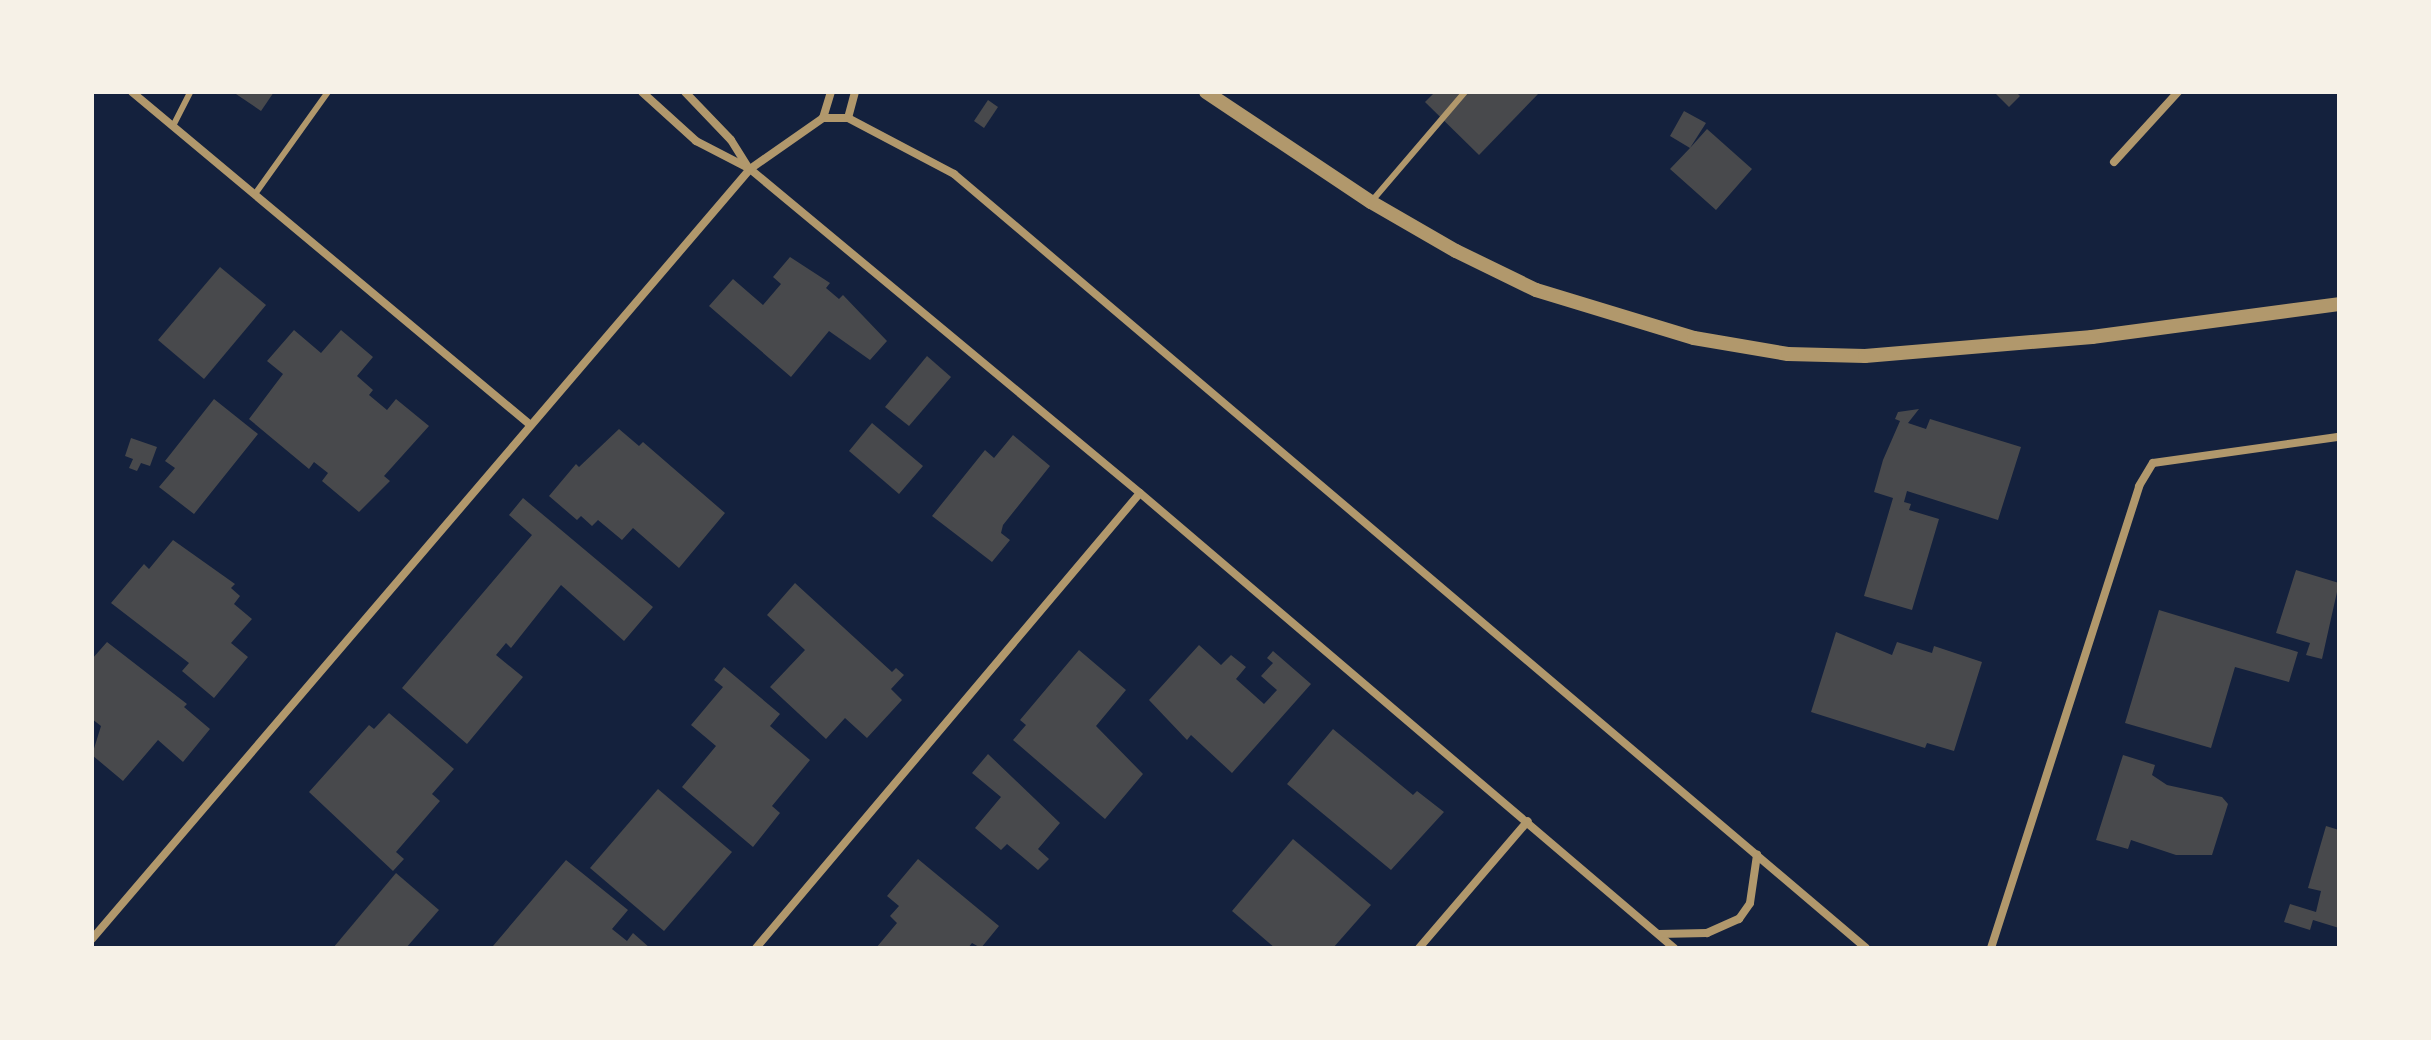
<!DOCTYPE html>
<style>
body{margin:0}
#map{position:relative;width:2431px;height:1040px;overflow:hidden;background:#14213d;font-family:"Space Grotesk",sans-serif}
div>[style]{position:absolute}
.building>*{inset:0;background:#48494c}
.service>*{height:6px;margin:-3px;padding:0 3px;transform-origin:3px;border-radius:3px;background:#b1986c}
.minor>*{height:8px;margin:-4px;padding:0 4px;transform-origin:4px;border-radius:4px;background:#b1986c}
.tertiary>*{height:14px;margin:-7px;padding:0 7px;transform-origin:7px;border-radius:7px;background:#b1986c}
span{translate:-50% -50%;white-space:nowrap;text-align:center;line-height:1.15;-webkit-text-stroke:7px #f6f1e7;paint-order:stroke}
.frame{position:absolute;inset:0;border:94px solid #f6f1e7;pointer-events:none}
</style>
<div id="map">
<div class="building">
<div style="clip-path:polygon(233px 92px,274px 92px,261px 111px)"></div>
<div style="clip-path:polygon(1435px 92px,1540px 92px,1479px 155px,1425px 102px)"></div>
<div style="clip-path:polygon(2016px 92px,2020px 96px,2009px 107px,1996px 94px)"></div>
<div style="clip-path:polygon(988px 100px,998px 107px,984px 128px,974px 121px)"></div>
<div style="clip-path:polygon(1684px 111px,1706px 123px,1690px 148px,1707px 129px,1752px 169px,1716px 210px,1670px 169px,1690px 148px,1670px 136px)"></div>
<div style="clip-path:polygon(790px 257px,830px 283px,826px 288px,839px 299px,843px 295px,887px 341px,870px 360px,829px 331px,791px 377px,709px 306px,733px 279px,763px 305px,781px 284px,773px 277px)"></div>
<div style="clip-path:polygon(220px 267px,266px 305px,204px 379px,158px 340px)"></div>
<div style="clip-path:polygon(294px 330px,321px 353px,341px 330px,373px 357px,357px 376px,373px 390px,369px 395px,387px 410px,396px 399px,429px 426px,384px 476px,390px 481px,359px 512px,322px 481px,328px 473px,314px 462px,309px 469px,249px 419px,283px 374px,267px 361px)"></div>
<div style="clip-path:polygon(927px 356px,951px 377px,909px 426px,885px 407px)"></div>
<div style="clip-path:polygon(214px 399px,258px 434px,194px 514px,159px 487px,175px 468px,165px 461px)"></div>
<div style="clip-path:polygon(1919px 409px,1908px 423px,1926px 429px,1930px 419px,2021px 447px,1998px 520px,1907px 491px,1904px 502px,1911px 504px,1909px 510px,1939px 519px,1912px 610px,1864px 596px,1893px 498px,1874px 492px,1883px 460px,1900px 421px,1895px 419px,1898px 412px)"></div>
<div style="clip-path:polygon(872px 423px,923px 466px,899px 494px,849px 451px)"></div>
<div style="clip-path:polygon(619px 429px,639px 446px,643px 442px,725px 513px,679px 568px,633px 528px,622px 540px,598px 520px,592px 526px,581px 516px,577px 520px,549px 496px,576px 464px,579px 467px)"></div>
<div style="clip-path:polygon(1013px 435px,1050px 466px,1003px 525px,1001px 533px,1010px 540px,992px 562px,932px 516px,985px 450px,994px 458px)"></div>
<div style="clip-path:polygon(131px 438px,157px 447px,150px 466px,141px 463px,137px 471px,129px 468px,133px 459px,125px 456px)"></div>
<div style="clip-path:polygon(523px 498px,653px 607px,624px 641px,561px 585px,511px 648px,506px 643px,496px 655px,523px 677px,467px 744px,402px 688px,532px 535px,509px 515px)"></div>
<div style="clip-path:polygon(173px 540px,235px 584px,231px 588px,240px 596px,234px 604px,252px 619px,231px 643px,248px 657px,214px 698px,182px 671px,189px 663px,111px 603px,144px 564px,149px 569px)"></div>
<div style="clip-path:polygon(2296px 570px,2339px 583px,2322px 659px,2306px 655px,2310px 643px,2276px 633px)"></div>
<div style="clip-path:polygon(795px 583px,892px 672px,896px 668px,904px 675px,891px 689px,902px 700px,867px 738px,845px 718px,826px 739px,770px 687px,805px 650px,767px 615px)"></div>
<div style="clip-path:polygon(2159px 610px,2298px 652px,2289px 682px,2235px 667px,2211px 748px,2125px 723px)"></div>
<div style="clip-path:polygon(1836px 632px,1892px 655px,1897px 642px,1932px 653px,1934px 646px,1982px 662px,1954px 751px,1927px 743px,1925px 748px,1811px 712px)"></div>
<div style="clip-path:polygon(107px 642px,187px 704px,184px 707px,210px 729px,183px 762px,158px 740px,123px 781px,92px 755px,101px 726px,92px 719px,92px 659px)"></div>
<div style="clip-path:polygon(1199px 645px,1221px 665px,1231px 655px,1246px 667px,1236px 679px,1264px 704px,1277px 690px,1261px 676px,1273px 663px,1267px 658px,1273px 651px,1311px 684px,1232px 773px,1191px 735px,1187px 740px,1149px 700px)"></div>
<div style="clip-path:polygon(1079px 650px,1126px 690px,1096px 726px,1143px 774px,1105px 819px,1013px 740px,1026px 725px,1020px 720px)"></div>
<div style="clip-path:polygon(724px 667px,780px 714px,770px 726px,810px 760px,772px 806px,780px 813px,753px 847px,682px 787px,716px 746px,691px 725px,723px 687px,714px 680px)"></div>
<div style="clip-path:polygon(389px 713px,454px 769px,432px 794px,440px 801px,396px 852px,404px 859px,393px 871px,309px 792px,369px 725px,374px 729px)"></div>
<div style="clip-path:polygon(1333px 729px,1413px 795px,1417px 791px,1444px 812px,1391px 870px,1287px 784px)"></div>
<div style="clip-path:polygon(988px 754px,1060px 823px,1038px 849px,1049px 859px,1038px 870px,1007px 844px,1001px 850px,975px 828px,1001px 797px,972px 773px)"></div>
<div style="clip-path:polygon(2123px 755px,2155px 765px,2152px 775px,2167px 785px,2222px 797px,2228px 804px,2212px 855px,2176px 855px,2131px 840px,2128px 849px,2096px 840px)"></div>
<div style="clip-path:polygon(658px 789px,732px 852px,664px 931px,590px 868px)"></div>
<div style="clip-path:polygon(2326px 826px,2339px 830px,2339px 928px,2313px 920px,2310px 930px,2284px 922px,2290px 904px,2316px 912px,2321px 891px,2308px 888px)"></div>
<div style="clip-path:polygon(1293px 839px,1371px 905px,1333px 948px,1275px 948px,1232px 911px)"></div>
<div style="clip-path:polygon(918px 859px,999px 926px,981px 948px,972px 943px,968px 948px,876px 948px,897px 923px,890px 916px,899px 906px,887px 896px)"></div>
<div style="clip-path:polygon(566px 860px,628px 910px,612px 929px,627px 941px,633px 933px,650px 948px,493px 946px)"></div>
<div style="clip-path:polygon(396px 873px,439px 910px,406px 948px,333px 948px)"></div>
</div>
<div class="service">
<div style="left:173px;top:126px;width:38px;rotate:-63deg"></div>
<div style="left:255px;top:194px;width:125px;rotate:-54.4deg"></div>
<div style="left:1371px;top:202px;width:145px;rotate:-49.5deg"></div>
</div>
<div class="minor">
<div style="left:132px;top:92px;width:516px;rotate:39.89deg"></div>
<div style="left:642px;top:92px;width:73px;rotate:42.2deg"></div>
<div style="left:696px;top:141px;width:61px;rotate:27.4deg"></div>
<div style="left:750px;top:169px;width:507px;rotate:39.72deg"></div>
<div style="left:1140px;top:493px;width:702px;rotate:40.43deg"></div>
<div style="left:685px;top:92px;width:66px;rotate:46.2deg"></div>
<div style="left:731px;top:140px;width:34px;rotate:58deg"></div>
<div style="left:823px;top:118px;width:27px;rotate:-73deg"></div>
<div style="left:848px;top:118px;width:27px;rotate:-75deg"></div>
<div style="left:2114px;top:162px;width:95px;rotate:-47.6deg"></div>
<div style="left:1659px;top:934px;width:48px;rotate:-1.2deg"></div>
<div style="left:1707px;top:933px;width:35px;rotate:-24deg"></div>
<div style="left:1739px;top:919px;width:19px;rotate:-55deg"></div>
<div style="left:1750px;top:903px;width:49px;rotate:-81.7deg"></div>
<div style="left:92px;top:939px;width:1013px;rotate:-49.48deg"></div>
<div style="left:750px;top:169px;width:89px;rotate:-34.9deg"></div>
<div style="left:823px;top:118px;width:25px"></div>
<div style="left:848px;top:118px;width:120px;rotate:27.8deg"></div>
<div style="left:954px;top:174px;width:1196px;rotate:40.32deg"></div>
<div style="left:756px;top:948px;width:595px;rotate:-49.84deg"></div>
<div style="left:1419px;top:948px;width:167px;rotate:-49.4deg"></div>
<div style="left:1991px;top:948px;width:485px;rotate:-72.2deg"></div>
<div style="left:2139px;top:486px;width:27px;rotate:-59deg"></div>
<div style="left:2153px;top:463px;width:188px;rotate:-8deg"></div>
</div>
<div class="tertiary">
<div style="left:1206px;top:92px;width:198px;rotate:33.7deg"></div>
<div style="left:1371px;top:202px;width:98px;rotate:30deg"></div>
<div style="left:1456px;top:251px;width:89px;rotate:26deg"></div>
<div style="left:1536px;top:290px;width:165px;rotate:16.9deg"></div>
<div style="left:1694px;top:338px;width:95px;rotate:9.7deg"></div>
<div style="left:1788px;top:354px;width:77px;rotate:1.5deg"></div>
<div style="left:1865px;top:356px;width:228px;rotate:-4.8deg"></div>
<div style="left:2092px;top:337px;width:249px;rotate:-7.6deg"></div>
</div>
<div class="frame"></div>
</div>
